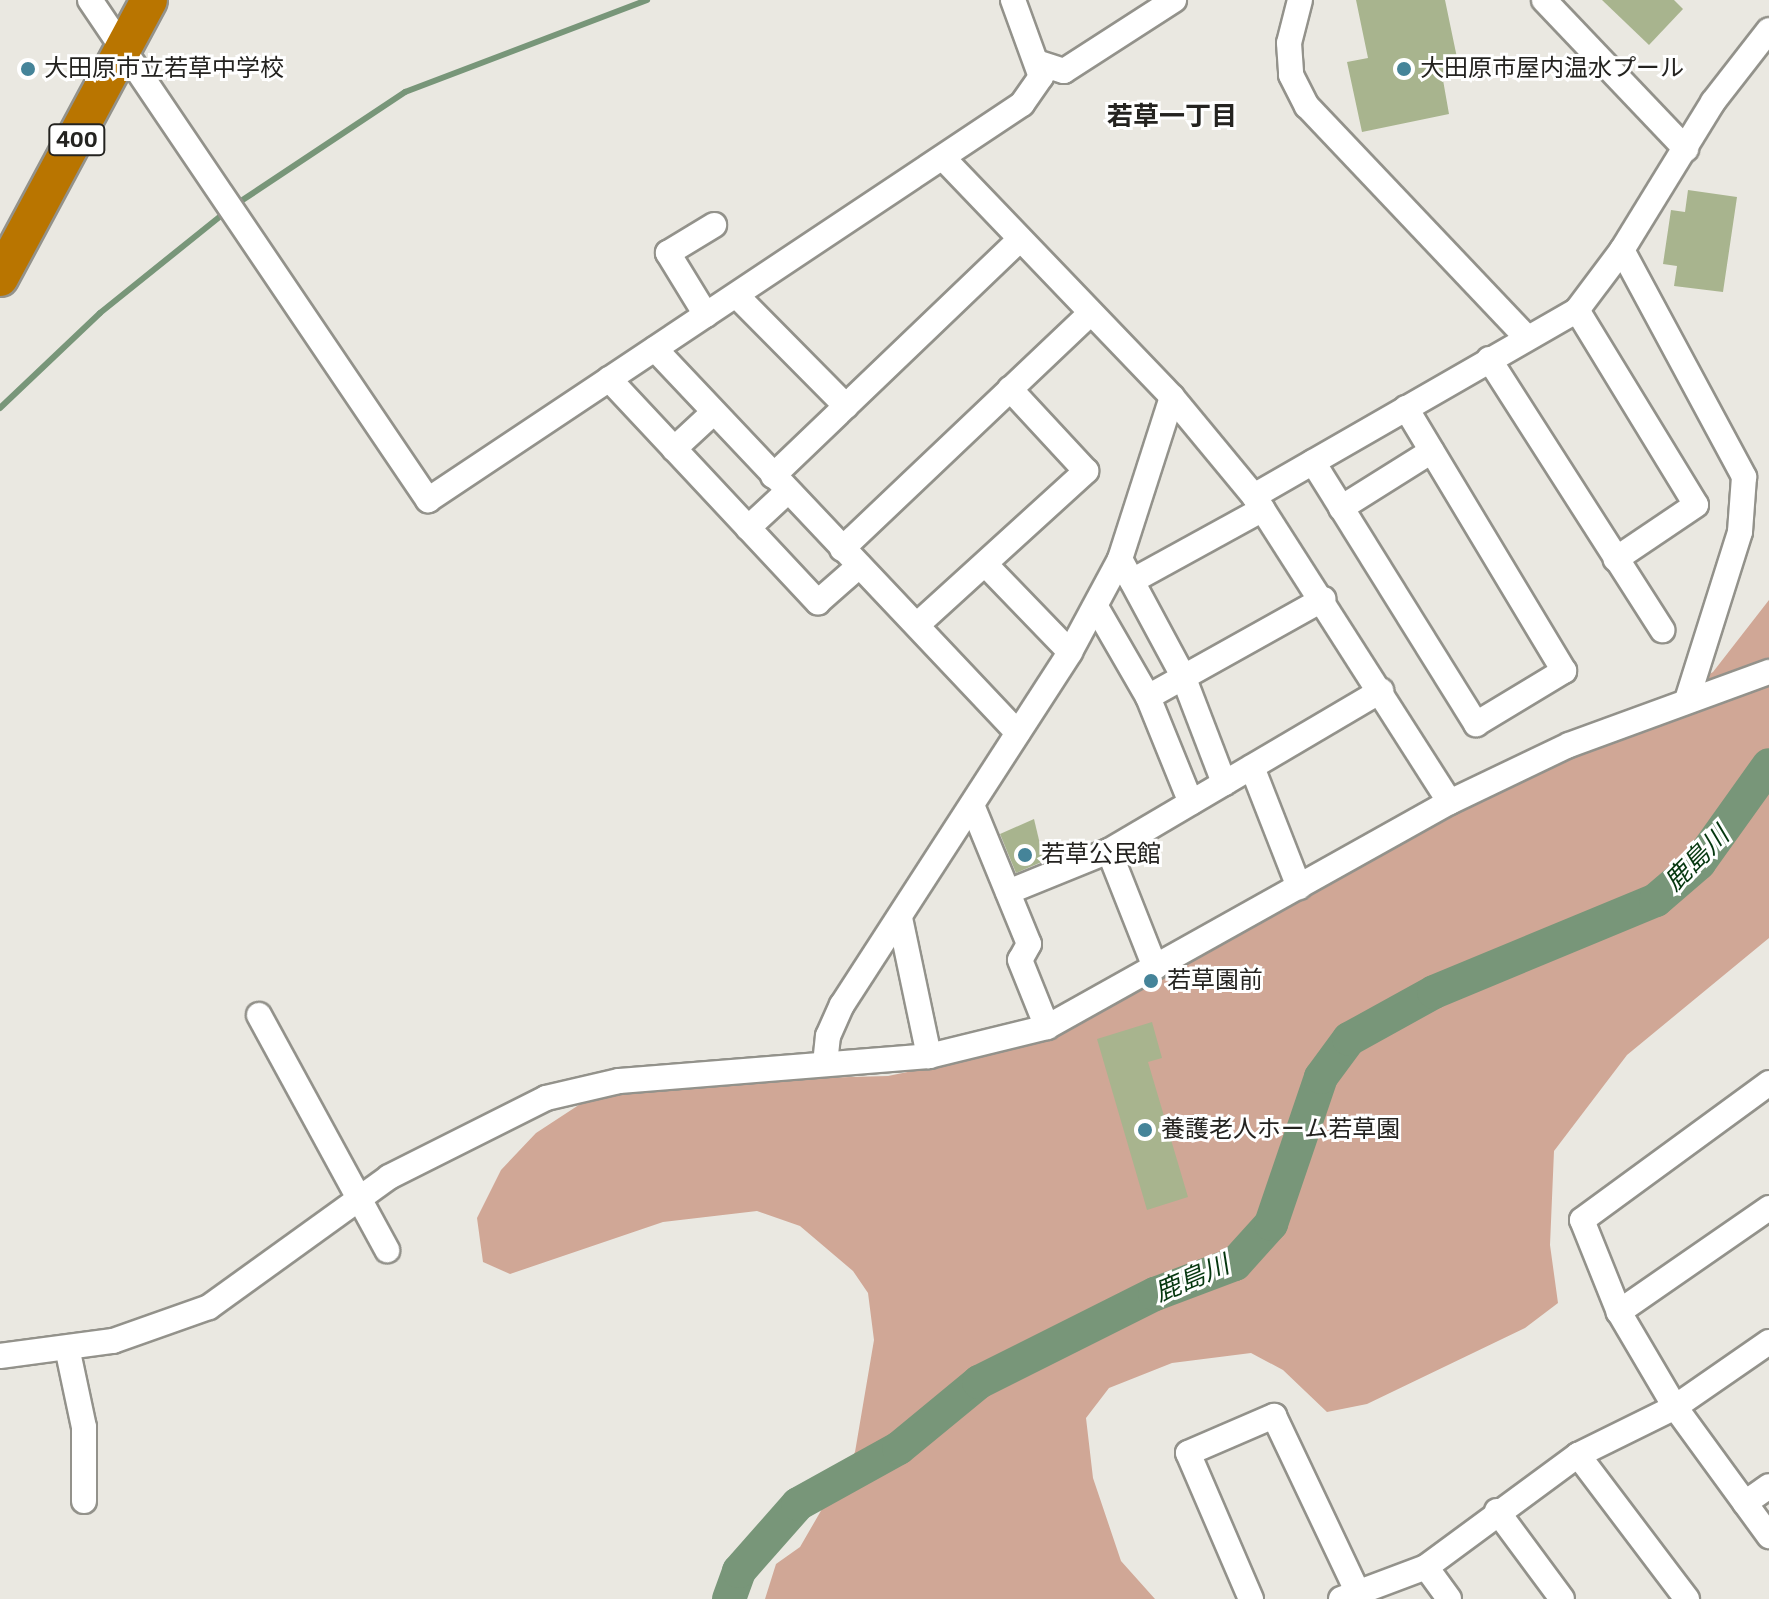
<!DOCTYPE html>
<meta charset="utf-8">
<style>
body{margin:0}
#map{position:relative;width:1769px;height:1599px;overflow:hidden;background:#eae8e1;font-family:Bitter,"Noto Sans JP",serif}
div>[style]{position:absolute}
.forest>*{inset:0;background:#d0a796}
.stream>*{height:6px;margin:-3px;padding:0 3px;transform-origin:3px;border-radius:3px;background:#789679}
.river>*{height:34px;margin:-17px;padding:0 17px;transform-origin:17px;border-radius:17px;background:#789679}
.building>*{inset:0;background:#a8b48e}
.roads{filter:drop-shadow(2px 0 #93928b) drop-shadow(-2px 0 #93928b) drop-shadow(0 2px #93928b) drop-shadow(0 -2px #93928b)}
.minor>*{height:24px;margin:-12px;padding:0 12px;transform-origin:12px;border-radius:12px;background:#fff}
.highway>*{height:36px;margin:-18px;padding:0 18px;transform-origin:18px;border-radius:18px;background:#b97500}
.dots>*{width:22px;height:22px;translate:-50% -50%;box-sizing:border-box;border:4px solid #fff;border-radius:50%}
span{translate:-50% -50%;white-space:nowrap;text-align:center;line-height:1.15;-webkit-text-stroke:6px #fff;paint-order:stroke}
.shield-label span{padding:2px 6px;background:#fff;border:2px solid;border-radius:6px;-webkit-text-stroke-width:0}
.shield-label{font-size:22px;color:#242320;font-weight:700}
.poi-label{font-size:24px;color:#242320}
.left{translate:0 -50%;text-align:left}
.neighbourhood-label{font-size:26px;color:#242320;font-weight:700}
.water-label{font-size:26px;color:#05370f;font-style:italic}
</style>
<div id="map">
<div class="forest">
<div style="clip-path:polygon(1769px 600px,1769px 938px,1627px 1055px,1554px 1151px,1550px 1245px,1558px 1303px,1525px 1328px,1367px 1404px,1327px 1412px,1283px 1370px,1251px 1353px,1172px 1363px,1109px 1388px,1086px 1418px,1093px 1478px,1121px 1561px,1155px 1599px,765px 1599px,776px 1564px,800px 1547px,855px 1452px,874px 1340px,868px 1293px,853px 1271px,800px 1226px,757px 1211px,663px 1222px,510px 1274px,483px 1262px,477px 1218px,501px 1170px,536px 1133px,591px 1097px,631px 1083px,888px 1076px,956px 1062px,1087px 1016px,1713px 672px)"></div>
</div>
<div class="stream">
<div style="left:241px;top:201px;width:197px;rotate:-33.6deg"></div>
<div style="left:405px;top:92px;width:259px;rotate:-20.8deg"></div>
<div style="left:0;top:408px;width:138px;rotate:-43.5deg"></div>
<div style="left:100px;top:313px;width:156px;rotate:-38.8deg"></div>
</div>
<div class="river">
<div style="left:729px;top:1599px;width:30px;rotate:-70deg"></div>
<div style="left:739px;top:1571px;width:89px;rotate:-48.6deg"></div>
<div style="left:798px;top:1504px;width:115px;rotate:-29deg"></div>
<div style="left:899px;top:1448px;width:104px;rotate:-39.5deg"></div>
<div style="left:979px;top:1382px;width:197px;rotate:-26.6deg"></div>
<div style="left:1155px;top:1294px;width:85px;rotate:-20.6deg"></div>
<div style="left:1235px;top:1264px;width:54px;rotate:-48deg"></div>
<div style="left:1271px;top:1224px;width:155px;rotate:-71.2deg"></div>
<div style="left:1321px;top:1077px;width:47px;rotate:-53.6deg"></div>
<div style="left:1349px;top:1039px;width:97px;rotate:-28.9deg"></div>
<div style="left:1434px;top:992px;width:240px;rotate:-22.5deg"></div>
<div style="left:1656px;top:900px;width:57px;rotate:-40.7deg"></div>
<div style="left:1699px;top:863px;width:120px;rotate:-54.5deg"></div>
</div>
<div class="building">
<div style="clip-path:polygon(1356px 0,1445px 0,1461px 77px,1443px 80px,1449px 114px,1362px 132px,1347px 62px,1368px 58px)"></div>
<div style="clip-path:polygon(1602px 0,1674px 0,1683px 9px,1649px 45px)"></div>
<div style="clip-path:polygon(1688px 190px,1737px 197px,1723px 292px,1674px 286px,1677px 266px,1663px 264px,1671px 210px,1685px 212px)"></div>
<div style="clip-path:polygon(1034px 819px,1044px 861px,1016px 873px,1000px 834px)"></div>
<div style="clip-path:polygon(1152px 1022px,1162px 1058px,1148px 1062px,1188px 1197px,1147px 1210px,1097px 1039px)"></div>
</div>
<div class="roads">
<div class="minor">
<div style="left:90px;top:0;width:604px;rotate:55.94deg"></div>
<div style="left:428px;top:500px;width:714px;rotate:-33.69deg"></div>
<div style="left:1022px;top:104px;width:33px;rotate:-55deg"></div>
<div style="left:1041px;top:77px;width:82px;rotate:-110deg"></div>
<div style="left:1300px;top:0;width:44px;rotate:104.3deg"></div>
<div style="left:1289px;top:43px;width:32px;rotate:86deg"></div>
<div style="left:1291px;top:75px;width:35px;rotate:63deg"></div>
<div style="left:1307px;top:106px;width:318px;rotate:46.5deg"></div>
<div style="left:1544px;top:0;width:206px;rotate:46.4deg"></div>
<div style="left:1039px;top:63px;width:26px;rotate:18deg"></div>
<div style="left:1064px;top:71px;width:131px;rotate:-32.8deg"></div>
<div style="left:945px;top:160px;width:328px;rotate:46.2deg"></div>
<div style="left:1172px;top:397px;width:129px;rotate:50.4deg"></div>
<div style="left:1254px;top:496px;width:363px;rotate:57.4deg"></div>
<div style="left:1622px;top:250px;width:258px;rotate:61.7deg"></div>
<div style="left:1744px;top:477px;width:55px;rotate:94.2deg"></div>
<div style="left:1740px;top:532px;width:176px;rotate:107.5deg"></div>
<div style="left:737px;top:296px;width:155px;rotate:45.3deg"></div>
<div style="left:1577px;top:310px;width:228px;rotate:58.6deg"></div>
<div style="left:1696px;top:505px;width:97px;rotate:146deg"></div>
<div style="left:706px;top:315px;width:73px;rotate:-121.5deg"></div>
<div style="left:668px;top:253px;width:54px;rotate:-31.3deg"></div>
<div style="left:655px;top:349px;width:528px;rotate:46.61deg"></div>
<div style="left:1489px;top:359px;width:322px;rotate:57.4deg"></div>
<div style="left:609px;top:379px;width:306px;rotate:46.9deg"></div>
<div style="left:818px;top:602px;width:55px;rotate:-41.3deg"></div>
<div style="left:674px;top:449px;width:54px;rotate:-42.8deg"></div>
<div style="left:1313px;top:462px;width:309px;rotate:58.1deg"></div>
<div style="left:1476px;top:724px;width:103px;rotate:-31.1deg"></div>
<div style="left:1564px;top:671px;width:307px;rotate:-121deg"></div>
<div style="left:773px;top:476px;width:342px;rotate:-43.8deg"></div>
<div style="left:1254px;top:496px;width:373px;rotate:-29.9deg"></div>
<div style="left:1577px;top:310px;width:75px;rotate:-53.1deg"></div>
<div style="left:1622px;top:250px;width:174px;rotate:-58.4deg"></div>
<div style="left:1713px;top:102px;width:91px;rotate:-52.1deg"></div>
<div style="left:1341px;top:508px;width:107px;rotate:-32.1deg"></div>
<div style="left:748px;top:528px;width:54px;rotate:-42.8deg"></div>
<div style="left:842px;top:549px;width:343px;rotate:-43.5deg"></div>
<div style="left:1120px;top:559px;width:133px;rotate:61.7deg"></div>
<div style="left:1183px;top:676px;width:115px;rotate:69deg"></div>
<div style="left:985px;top:564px;width:122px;rotate:46deg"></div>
<div style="left:1132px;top:581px;width:149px;rotate:-28.8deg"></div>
<div style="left:1096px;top:607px;width:104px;rotate:60deg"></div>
<div style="left:1148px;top:697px;width:114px;rotate:67.9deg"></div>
<div style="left:917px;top:625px;width:229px;rotate:-42.3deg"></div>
<div style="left:1086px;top:471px;width:112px;rotate:-132.8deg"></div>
<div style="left:1148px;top:697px;width:201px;rotate:-29.2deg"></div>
<div style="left:1252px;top:767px;width:129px;rotate:68.6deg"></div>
<div style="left:972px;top:805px;width:150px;rotate:67.7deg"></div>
<div style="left:1029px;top:944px;width:18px;rotate:119deg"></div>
<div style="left:1020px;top:960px;width:72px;rotate:68.1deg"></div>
<div style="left:1109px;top:851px;width:125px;rotate:68.4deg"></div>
<div style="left:1008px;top:892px;width:109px;rotate:-22.1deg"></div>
<div style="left:1109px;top:851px;width:316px;rotate:-30.5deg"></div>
<div style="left:900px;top:918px;width:141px;rotate:78.1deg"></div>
<div style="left:259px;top:1015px;width:268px;rotate:61.4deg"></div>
<div style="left:825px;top:1064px;width:28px;rotate:-84deg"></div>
<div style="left:828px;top:1036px;width:34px;rotate:-66deg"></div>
<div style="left:842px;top:1005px;width:420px;rotate:-57.1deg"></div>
<div style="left:1070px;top:652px;width:106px;rotate:-61.7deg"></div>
<div style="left:1120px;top:559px;width:170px;rotate:-72.2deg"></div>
<div style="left:1769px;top:1208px;width:183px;rotate:145.3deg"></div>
<div style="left:1619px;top:1312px;width:110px;rotate:59.5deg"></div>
<div style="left:1675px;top:1407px;width:160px;rotate:53.9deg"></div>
<div style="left:1619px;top:1312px;width:99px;rotate:-111.9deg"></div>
<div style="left:1582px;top:1220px;width:232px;rotate:-36.2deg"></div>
<div style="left:68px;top:1352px;width:77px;rotate:78deg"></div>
<div style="left:84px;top:1427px;width:74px;rotate:90deg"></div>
<div style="left:0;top:1356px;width:114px;rotate:-7.6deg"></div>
<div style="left:113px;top:1341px;width:102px;rotate:-19.5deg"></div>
<div style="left:209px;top:1307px;width:222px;rotate:-35.8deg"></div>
<div style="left:389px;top:1177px;width:176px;rotate:-26.7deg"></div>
<div style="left:546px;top:1098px;width:75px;rotate:-13.1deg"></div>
<div style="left:619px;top:1081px;width:311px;rotate:-4.6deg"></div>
<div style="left:929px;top:1056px;width:122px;rotate:-13.8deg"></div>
<div style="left:1047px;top:1027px;width:462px;rotate:-29.2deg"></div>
<div style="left:1450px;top:802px;width:132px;rotate:-25.6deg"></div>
<div style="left:1569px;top:745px;width:213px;rotate:-20.1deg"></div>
<div style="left:1578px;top:1455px;width:181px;rotate:52.9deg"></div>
<div style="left:1745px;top:1503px;width:29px;rotate:-35deg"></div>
<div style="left:1497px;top:1511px;width:109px;rotate:53.5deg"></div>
<div style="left:1426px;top:1567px;width:39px;rotate:54deg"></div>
<div style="left:1251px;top:1599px;width:159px;rotate:-113.3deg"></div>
<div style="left:1188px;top:1453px;width:94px;rotate:-23.3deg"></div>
<div style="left:1274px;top:1416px;width:191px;rotate:64.6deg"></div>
<div style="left:1341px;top:1599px;width:91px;rotate:-20.6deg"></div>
<div style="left:1426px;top:1567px;width:189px;rotate:-36.4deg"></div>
<div style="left:1578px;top:1455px;width:108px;rotate:-26.3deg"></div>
<div style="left:1675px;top:1407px;width:114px;rotate:-34.7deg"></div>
</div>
<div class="highway">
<div style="left:0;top:278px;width:315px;rotate:-61.8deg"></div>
</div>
</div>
<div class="dots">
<div style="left:28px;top:69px;background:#458499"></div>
<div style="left:1404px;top:69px;background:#458499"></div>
<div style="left:1025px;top:855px;background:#458499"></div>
<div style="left:1151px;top:981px;background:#458499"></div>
<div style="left:1145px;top:1130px;background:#458499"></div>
</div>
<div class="shield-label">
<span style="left:77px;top:140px">400</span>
</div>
<div class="poi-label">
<span class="left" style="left:44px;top:69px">大田原市立若草中学校</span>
<span class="left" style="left:1420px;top:69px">大田原市屋内温水プール</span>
<span class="left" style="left:1041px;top:855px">若草公民館</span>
<span class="left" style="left:1167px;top:981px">若草園前</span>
<span class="left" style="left:1161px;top:1130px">養護老人ホーム若草園</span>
</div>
<div class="neighbourhood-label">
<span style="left:1172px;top:117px">若草一丁目</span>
</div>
<div class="water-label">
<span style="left:1697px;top:859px;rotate:-45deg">鹿島川</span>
<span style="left:1192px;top:1279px;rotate:-23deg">鹿島川</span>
</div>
</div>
